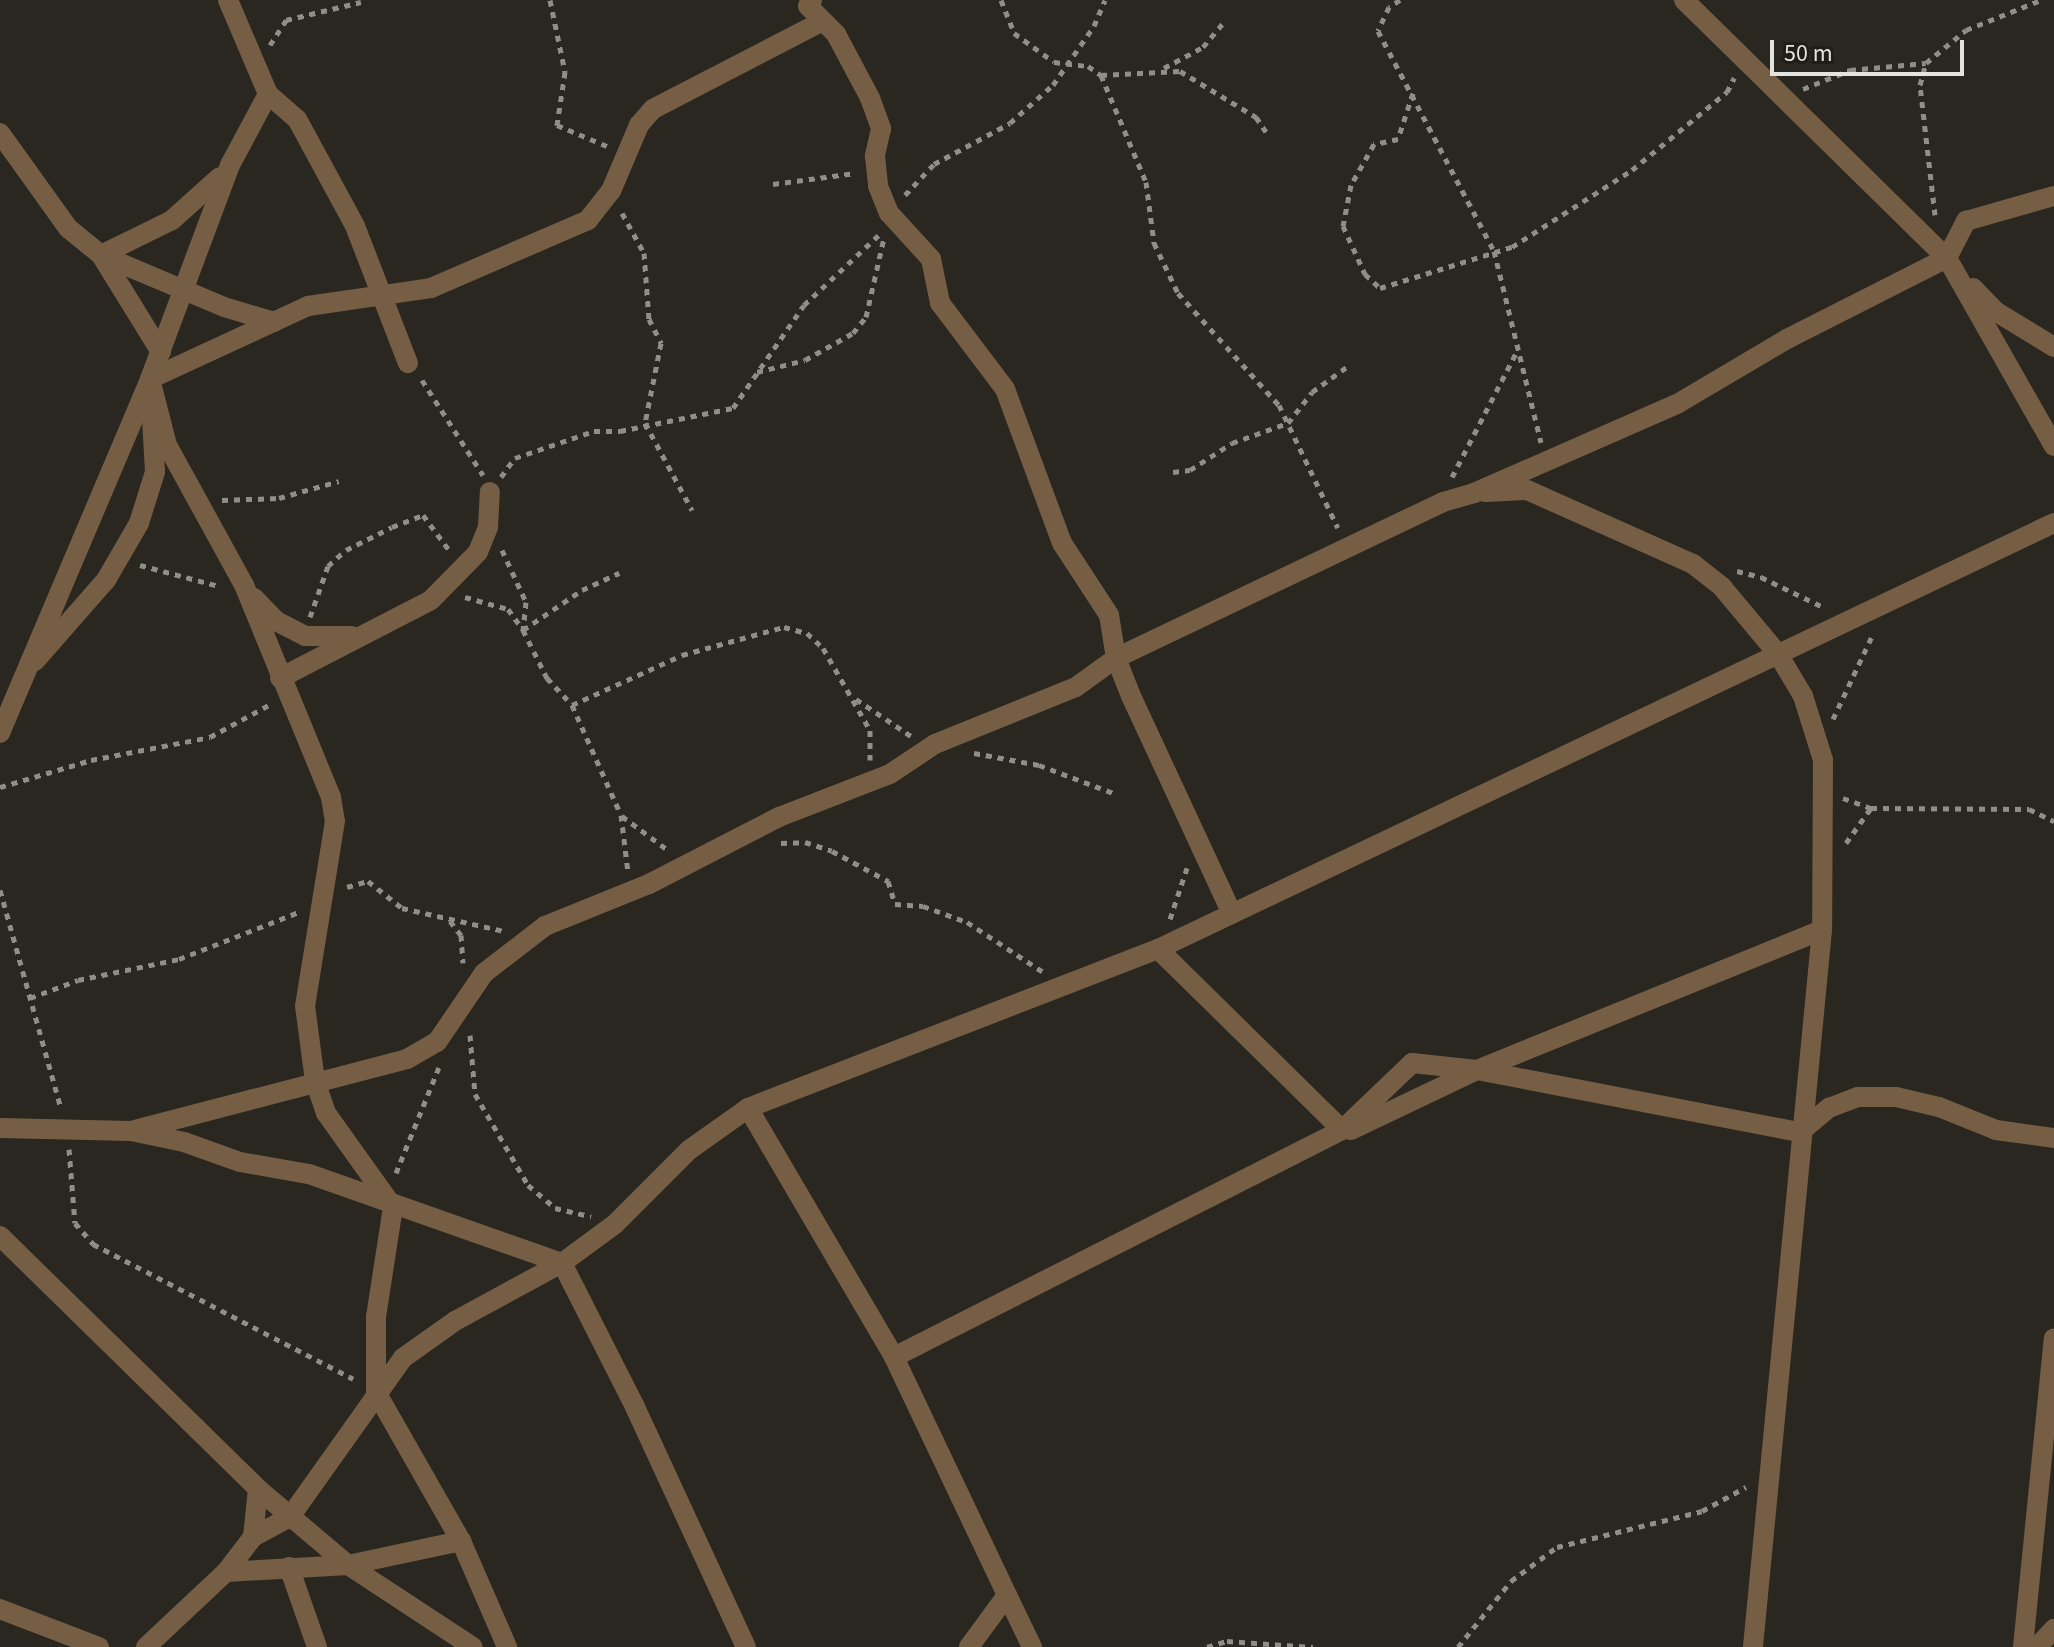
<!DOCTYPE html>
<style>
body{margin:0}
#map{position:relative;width:2054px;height:1647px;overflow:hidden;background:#2a2720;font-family:"Source Sans 3",sans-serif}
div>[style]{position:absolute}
.path>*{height:5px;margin-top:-2.5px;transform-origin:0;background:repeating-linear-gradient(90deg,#908e88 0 6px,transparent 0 12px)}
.minor>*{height:20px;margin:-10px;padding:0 10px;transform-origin:10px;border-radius:10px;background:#765e45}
span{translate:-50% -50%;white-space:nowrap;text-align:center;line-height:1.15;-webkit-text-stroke:7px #201d17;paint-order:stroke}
.scale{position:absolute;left:1770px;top:40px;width:194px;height:36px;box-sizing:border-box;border:4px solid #e5e3de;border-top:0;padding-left:10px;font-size:24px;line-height:28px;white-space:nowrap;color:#e5e3de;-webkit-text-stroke:6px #201d17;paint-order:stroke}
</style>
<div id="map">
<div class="path">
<div style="left:550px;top:0;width:74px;rotate:78.2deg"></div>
<div style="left:565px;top:72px;width:54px;rotate:98.6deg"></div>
<div style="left:557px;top:125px;width:56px;rotate:22.9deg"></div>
<div style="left:1001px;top:0;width:35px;rotate:68deg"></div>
<div style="left:1014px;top:33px;width:49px;rotate:35.9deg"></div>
<div style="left:1054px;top:62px;width:34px;rotate:7deg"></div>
<div style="left:1088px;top:66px;width:16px;rotate:35deg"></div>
<div style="left:1101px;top:75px;width:79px;rotate:-2.9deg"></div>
<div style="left:1180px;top:71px;width:89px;rotate:31.2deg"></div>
<div style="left:1256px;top:117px;width:18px;rotate:56deg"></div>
<div style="left:1400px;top:0;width:13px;rotate:148deg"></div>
<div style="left:1389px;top:7px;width:26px;rotate:115deg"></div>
<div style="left:1378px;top:31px;width:249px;rotate:62.2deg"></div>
<div style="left:1494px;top:251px;width:197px;rotate:76.2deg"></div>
<div style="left:270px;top:45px;width:30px;rotate:-57deg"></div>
<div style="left:286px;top:20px;width:77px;rotate:-13.5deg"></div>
<div style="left:1164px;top:68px;width:44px;rotate:-28.3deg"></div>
<div style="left:1203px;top:47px;width:34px;rotate:-50deg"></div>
<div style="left:1101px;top:75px;width:116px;rotate:67.2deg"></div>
<div style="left:1146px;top:182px;width:62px;rotate:82.5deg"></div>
<div style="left:1154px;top:243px;width:55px;rotate:64.4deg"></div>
<div style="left:1178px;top:293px;width:151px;rotate:48deg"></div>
<div style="left:1279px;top:405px;width:136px;rotate:64.4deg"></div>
<div style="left:1803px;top:89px;width:51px;rotate:-22deg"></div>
<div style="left:1850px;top:70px;width:76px;rotate:-5.3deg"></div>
<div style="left:1413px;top:93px;width:48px;rotate:108.1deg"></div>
<div style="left:1398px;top:139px;width:25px;rotate:168deg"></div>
<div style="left:1374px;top:144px;width:47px;rotate:119.3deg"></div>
<div style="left:1351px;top:185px;width:42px;rotate:101deg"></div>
<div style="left:1343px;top:226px;width:53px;rotate:65.4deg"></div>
<div style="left:1365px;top:274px;width:21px;rotate:43deg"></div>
<div style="left:1380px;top:288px;width:138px;rotate:-17.3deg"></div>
<div style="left:1512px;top:247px;width:143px;rotate:-32.7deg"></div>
<div style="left:1632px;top:170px;width:123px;rotate:-39.4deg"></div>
<div style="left:1727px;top:92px;width:16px;rotate:-63deg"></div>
<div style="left:773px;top:184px;width:83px;rotate:-7.6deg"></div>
<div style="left:905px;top:195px;width:42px;rotate:-46.9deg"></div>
<div style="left:934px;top:164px;width:86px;rotate:-28.3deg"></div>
<div style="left:1010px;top:123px;width:57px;rotate:-41.5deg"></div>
<div style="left:1053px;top:85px;width:72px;rotate:-55.2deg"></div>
<div style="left:1094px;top:26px;width:28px;rotate:-67deg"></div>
<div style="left:622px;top:213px;width:46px;rotate:61.2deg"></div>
<div style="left:644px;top:253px;width:66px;rotate:85.7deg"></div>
<div style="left:649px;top:319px;width:27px;rotate:63deg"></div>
<div style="left:661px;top:343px;width:82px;rotate:101.3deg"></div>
<div style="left:645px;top:423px;width:99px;rotate:61.6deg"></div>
<div style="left:1935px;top:215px;width:131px;rotate:-96.6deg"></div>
<div style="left:1920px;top:85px;width:23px;rotate:-75deg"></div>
<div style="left:1926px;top:63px;width:52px;rotate:-39.5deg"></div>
<div style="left:1966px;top:30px;width:81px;rotate:-21.8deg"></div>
<div style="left:757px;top:372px;width:49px;rotate:-14deg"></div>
<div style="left:805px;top:360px;width:55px;rotate:-29.4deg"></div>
<div style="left:853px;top:333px;width:21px;rotate:-51deg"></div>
<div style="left:866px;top:317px;width:81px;rotate:-77.2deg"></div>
<div style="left:422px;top:380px;width:113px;rotate:57.3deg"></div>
<div style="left:1173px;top:472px;width:17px;rotate:-7deg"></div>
<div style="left:1190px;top:470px;width:50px;rotate:-32.7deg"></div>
<div style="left:1232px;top:443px;width:59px;rotate:-19.7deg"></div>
<div style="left:1288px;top:423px;width:39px;rotate:-52deg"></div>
<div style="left:1312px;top:392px;width:44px;rotate:-35.8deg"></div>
<div style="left:501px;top:477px;width:24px;rotate:-54deg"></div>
<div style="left:515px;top:458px;width:83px;rotate:-18.9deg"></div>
<div style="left:594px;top:431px;width:26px"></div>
<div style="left:620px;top:431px;width:115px;rotate:-11.5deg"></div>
<div style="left:733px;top:408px;width:125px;rotate:-55.4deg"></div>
<div style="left:804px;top:305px;width:104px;rotate:-43.1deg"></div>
<div style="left:1452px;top:477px;width:142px;rotate:-62.7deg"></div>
<div style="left:222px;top:500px;width:57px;rotate:-2deg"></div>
<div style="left:279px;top:498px;width:62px;rotate:-15.8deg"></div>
<div style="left:502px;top:550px;width:57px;rotate:65.2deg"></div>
<div style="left:526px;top:602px;width:28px;rotate:96deg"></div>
<div style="left:523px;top:630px;width:54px;rotate:63.4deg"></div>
<div style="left:547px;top:678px;width:37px;rotate:47deg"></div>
<div style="left:572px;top:705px;width:120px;rotate:66deg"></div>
<div style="left:621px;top:815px;width:57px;rotate:83deg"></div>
<div style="left:140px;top:565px;width:82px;rotate:14.9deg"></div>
<div style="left:1737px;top:571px;width:25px;rotate:14deg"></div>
<div style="left:1761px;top:577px;width:69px;rotate:25.8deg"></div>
<div style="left:465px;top:597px;width:45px;rotate:15.6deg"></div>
<div style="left:508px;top:609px;width:26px;rotate:54deg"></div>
<div style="left:523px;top:630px;width:71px;rotate:-34.1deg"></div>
<div style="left:582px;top:590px;width:41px;rotate:-24.7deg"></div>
<div style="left:310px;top:617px;width:54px;rotate:-70.6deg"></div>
<div style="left:328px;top:566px;width:24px;rotate:-42deg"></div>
<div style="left:346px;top:550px;width:51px;rotate:-26.6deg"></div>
<div style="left:392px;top:527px;width:33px;rotate:-21deg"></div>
<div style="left:423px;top:515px;width:44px;rotate:53.4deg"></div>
<div style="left:856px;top:699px;width:66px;rotate:33.9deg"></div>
<div style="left:572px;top:705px;width:121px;rotate:-24.4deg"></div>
<div style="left:682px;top:655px;width:106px;rotate:-15.4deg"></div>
<div style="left:784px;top:627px;width:24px;rotate:15deg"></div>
<div style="left:807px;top:633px;width:22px;rotate:43deg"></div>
<div style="left:823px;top:648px;width:95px;rotate:60.2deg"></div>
<div style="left:870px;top:730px;width:30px;rotate:90deg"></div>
<div style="left:1833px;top:719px;width:94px;rotate:-64.8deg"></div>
<div style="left:974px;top:753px;width:66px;rotate:10.5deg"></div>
<div style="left:1039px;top:765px;width:79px;rotate:20.7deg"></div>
<div style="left:0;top:787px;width:95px;rotate:-16.5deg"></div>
<div style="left:91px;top:760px;width:121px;rotate:-10.9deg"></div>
<div style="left:210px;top:737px;width:67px;rotate:-28.5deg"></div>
<div style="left:1843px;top:798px;width:30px;rotate:20deg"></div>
<div style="left:1871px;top:808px;width:158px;rotate:0.4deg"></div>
<div style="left:2029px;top:809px;width:28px;rotate:26deg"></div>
<div style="left:622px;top:816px;width:57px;rotate:36.5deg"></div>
<div style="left:781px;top:843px;width:24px;rotate:-2deg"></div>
<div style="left:805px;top:842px;width:28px;rotate:18deg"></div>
<div style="left:832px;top:851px;width:64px;rotate:28.2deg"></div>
<div style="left:888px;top:881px;width:24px;rotate:73deg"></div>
<div style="left:895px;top:904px;width:28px;rotate:4deg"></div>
<div style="left:923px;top:906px;width:47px;rotate:20deg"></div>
<div style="left:967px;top:922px;width:91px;rotate:33.3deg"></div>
<div style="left:1846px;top:843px;width:43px;rotate:-54.5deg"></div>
<div style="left:347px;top:887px;width:22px;rotate:-16deg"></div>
<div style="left:368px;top:881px;width:43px;rotate:38.5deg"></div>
<div style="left:402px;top:908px;width:105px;rotate:12.7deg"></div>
<div style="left:0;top:890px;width:226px;rotate:74.4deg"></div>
<div style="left:1170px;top:919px;width:54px;rotate:-71.6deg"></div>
<div style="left:450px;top:921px;width:18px;rotate:52deg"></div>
<div style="left:461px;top:935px;width:28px;rotate:86deg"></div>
<div style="left:30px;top:998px;width:51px;rotate:-20.6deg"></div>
<div style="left:78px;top:980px;width:103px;rotate:-11.7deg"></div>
<div style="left:179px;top:959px;width:129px;rotate:-21.4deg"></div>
<div style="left:470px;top:1035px;width:59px;rotate:85.2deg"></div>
<div style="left:475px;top:1094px;width:105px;rotate:59.8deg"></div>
<div style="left:528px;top:1185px;width:35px;rotate:40deg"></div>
<div style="left:555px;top:1208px;width:37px;rotate:13deg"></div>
<div style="left:69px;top:1149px;width:74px;rotate:85.4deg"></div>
<div style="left:75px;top:1223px;width:28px;rotate:49deg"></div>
<div style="left:93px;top:1244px;width:293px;rotate:27.4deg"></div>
<div style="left:396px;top:1173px;width:114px;rotate:-67.9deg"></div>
<div style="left:1207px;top:1647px;width:21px;rotate:-17deg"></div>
<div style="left:1227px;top:1641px;width:86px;rotate:4deg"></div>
<div style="left:1458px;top:1647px;width:85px;rotate:-51.2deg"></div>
<div style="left:1511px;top:1581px;width:57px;rotate:-36.5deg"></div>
<div style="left:1557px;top:1547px;width:149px;rotate:-13.9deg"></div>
<div style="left:1702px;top:1511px;width:50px;rotate:-28.6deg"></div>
</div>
<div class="minor">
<div style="left:228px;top:0;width:102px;rotate:66.9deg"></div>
<div style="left:268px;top:94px;width:38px;rotate:41deg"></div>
<div style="left:297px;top:119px;width:122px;rotate:61.5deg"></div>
<div style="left:355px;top:226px;width:147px;rotate:68.9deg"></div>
<div style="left:812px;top:0;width:7px;rotate:124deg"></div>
<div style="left:808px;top:6px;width:40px;rotate:45deg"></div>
<div style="left:836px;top:34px;width:72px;rotate:62deg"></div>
<div style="left:870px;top:98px;width:33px;rotate:70deg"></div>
<div style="left:881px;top:129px;width:28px;rotate:103deg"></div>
<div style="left:875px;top:156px;width:30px;rotate:84deg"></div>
<div style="left:878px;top:186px;width:29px;rotate:68deg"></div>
<div style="left:889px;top:213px;width:62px;rotate:47.6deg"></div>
<div style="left:931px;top:259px;width:45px;rotate:78.4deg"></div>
<div style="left:940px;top:303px;width:108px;rotate:52.9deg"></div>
<div style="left:1005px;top:389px;width:164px;rotate:69.7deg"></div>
<div style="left:1062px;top:543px;width:86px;rotate:56.9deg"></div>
<div style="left:1109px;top:615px;width:44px;rotate:80.8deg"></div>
<div style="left:1116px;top:658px;width:41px;rotate:68.5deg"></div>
<div style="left:1131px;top:696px;width:240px;rotate:65.1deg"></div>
<div style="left:1684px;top:0;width:368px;rotate:44.5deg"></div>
<div style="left:1947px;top:258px;width:216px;rotate:60.4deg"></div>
<div style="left:0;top:133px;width:117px;rotate:54.4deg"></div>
<div style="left:68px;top:228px;width:43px;rotate:39.3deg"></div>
<div style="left:101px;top:255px;width:114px;rotate:58.3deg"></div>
<div style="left:101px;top:255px;width:134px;rotate:22.9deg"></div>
<div style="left:224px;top:307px;width:52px;rotate:16.7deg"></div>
<div style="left:101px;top:255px;width:79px;rotate:-26.2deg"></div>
<div style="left:172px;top:220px;width:64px;rotate:-41.9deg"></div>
<div style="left:1973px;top:288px;width:32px;rotate:46deg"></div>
<div style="left:1995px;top:311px;width:69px;rotate:31.4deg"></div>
<div style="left:150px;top:379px;width:68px;rotate:75.6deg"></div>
<div style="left:167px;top:445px;width:160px;rotate:61.2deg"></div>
<div style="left:244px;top:585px;width:229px;rotate:67.7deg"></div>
<div style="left:331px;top:797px;width:24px;rotate:81deg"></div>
<div style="left:335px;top:821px;width:187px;rotate:99.2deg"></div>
<div style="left:305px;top:1006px;width:76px;rotate:82.4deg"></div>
<div style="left:315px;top:1081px;width:34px;rotate:71deg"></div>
<div style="left:326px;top:1113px;width:115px;rotate:54.5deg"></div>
<div style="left:393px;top:1207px;width:111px;rotate:98.8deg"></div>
<div style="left:376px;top:1317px;width:75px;rotate:90deg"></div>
<div style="left:376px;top:1392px;width:172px;rotate:60.3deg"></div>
<div style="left:461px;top:1541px;width:116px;rotate:66.5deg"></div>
<div style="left:150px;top:379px;width:174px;rotate:-24.8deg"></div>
<div style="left:308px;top:306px;width:124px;rotate:-8.3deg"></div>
<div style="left:431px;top:288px;width:171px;rotate:-23.4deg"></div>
<div style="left:588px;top:220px;width:37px;rotate:-52deg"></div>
<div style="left:611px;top:191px;width:72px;rotate:-67deg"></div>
<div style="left:639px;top:125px;width:21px;rotate:-49deg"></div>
<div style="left:653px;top:109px;width:191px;rotate:-27.4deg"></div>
<div style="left:1485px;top:492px;width:42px;rotate:-2.7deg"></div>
<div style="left:1527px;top:490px;width:182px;rotate:24deg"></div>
<div style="left:1693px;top:564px;width:37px;rotate:38deg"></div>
<div style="left:1722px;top:587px;width:87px;rotate:50.1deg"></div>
<div style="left:1778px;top:654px;width:49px;rotate:59.2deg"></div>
<div style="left:1803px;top:696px;width:67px;rotate:72.6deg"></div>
<div style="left:1823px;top:760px;width:170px;rotate:90.3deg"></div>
<div style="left:1822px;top:930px;width:720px;rotate:95.5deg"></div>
<div style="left:254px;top:598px;width:32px;rotate:46deg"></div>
<div style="left:276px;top:621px;width:33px;rotate:27deg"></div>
<div style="left:305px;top:636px;width:47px"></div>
<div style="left:35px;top:661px;width:108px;rotate:-48.8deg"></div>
<div style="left:106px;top:580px;width:66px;rotate:-59.9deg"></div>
<div style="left:139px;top:523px;width:53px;rotate:-72.6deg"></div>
<div style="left:155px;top:472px;width:53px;rotate:-93.2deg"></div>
<div style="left:280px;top:678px;width:170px;rotate:-27.3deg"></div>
<div style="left:431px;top:600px;width:67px;rotate:-45.6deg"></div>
<div style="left:478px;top:552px;width:27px;rotate:-68deg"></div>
<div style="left:488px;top:527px;width:35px;rotate:-87deg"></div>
<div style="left:0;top:733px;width:384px;rotate:-67deg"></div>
<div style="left:150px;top:379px;width:228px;rotate:-69.5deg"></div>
<div style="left:230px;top:165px;width:81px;rotate:-61.8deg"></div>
<div style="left:1158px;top:949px;width:258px;rotate:44.5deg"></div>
<div style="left:1342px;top:1130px;width:97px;rotate:-43.7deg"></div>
<div style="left:1412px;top:1063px;width:65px;rotate:6.1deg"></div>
<div style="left:1477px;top:1070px;width:329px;rotate:10.9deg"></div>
<div style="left:1800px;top:1132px;width:38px;rotate:-40deg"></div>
<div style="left:1829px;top:1108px;width:31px;rotate:-21deg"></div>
<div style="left:1858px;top:1097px;width:38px"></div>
<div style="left:1896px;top:1097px;width:44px;rotate:13.1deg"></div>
<div style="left:1939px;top:1107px;width:61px;rotate:22deg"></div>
<div style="left:1996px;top:1130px;width:59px;rotate:7.9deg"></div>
<div style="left:748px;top:1108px;width:289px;rotate:59.6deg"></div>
<div style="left:0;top:1128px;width:131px;rotate:1.3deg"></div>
<div style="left:131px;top:1131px;width:54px;rotate:11.7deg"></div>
<div style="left:184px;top:1142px;width:59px;rotate:19.7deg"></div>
<div style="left:240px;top:1162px;width:70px;rotate:9.9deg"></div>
<div style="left:309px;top:1174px;width:268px;rotate:19.4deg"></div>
<div style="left:562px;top:1263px;width:161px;rotate:63.1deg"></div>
<div style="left:635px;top:1407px;width:264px;rotate:65.2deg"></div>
<div style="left:1351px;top:1130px;width:140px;rotate:-25.5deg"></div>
<div style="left:1477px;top:1070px;width:372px;rotate:-22.1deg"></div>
<div style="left:131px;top:1131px;width:285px;rotate:-14.6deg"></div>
<div style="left:407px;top:1059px;width:34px;rotate:-30deg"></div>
<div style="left:437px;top:1042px;width:83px;rotate:-55.7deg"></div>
<div style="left:484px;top:973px;width:77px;rotate:-37.6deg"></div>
<div style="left:545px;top:926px;width:112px;rotate:-22deg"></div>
<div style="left:649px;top:884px;width:146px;rotate:-27.3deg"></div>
<div style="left:779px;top:817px;width:119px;rotate:-21.2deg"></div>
<div style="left:890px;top:774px;width:54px;rotate:-33.7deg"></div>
<div style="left:935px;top:744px;width:152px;rotate:-22deg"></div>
<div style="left:1076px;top:687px;width:49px;rotate:-35.9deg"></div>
<div style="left:1116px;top:658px;width:362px;rotate:-25.5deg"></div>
<div style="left:1443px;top:502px;width:32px;rotate:-16deg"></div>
<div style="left:1474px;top:493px;width:222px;rotate:-23.7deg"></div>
<div style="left:1677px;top:404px;width:128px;rotate:-30.6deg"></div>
<div style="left:1787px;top:339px;width:179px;rotate:-26.9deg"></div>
<div style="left:1947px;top:258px;width:42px;rotate:-62.8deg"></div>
<div style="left:1966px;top:221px;width:91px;rotate:-15.9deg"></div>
<div style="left:0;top:1236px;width:361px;rotate:44.4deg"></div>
<div style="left:258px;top:1489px;width:118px;rotate:40.2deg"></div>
<div style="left:348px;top:1565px;width:149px;rotate:33.3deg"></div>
<div style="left:253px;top:1537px;width:48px;rotate:-84.1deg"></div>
<div style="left:289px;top:1567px;width:85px;rotate:70.7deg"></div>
<div style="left:226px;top:1572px;width:122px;rotate:-3.3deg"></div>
<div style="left:348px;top:1565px;width:116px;rotate:-12deg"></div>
<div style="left:1007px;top:1595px;width:58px;rotate:64.3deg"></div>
<div style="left:0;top:1609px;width:106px;rotate:21deg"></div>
<div style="left:146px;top:1647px;width:110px;rotate:-43.2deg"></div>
<div style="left:226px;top:1572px;width:44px;rotate:-52.4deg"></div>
<div style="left:253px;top:1537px;width:42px;rotate:-28.4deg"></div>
<div style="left:290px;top:1517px;width:195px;rotate:-54.6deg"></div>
<div style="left:403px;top:1358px;width:64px;rotate:-35.4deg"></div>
<div style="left:455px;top:1321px;width:122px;rotate:-28.5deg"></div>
<div style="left:562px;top:1263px;width:66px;rotate:-36.3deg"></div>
<div style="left:615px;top:1224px;width:105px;rotate:-45deg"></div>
<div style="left:689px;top:1150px;width:72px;rotate:-35.4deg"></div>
<div style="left:748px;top:1108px;width:440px;rotate:-21.2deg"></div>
<div style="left:1158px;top:949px;width:992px;rotate:-25.43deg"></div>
<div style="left:969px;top:1647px;width:64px;rotate:-53.8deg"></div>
<div style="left:1007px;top:1595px;width:263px;rotate:-115.4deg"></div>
<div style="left:894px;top:1357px;width:502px;rotate:-26.87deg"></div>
<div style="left:2023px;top:1647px;width:310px;rotate:-84.3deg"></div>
<div style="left:2037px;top:1647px;width:25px;rotate:-47deg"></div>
</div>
<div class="scale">50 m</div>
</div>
